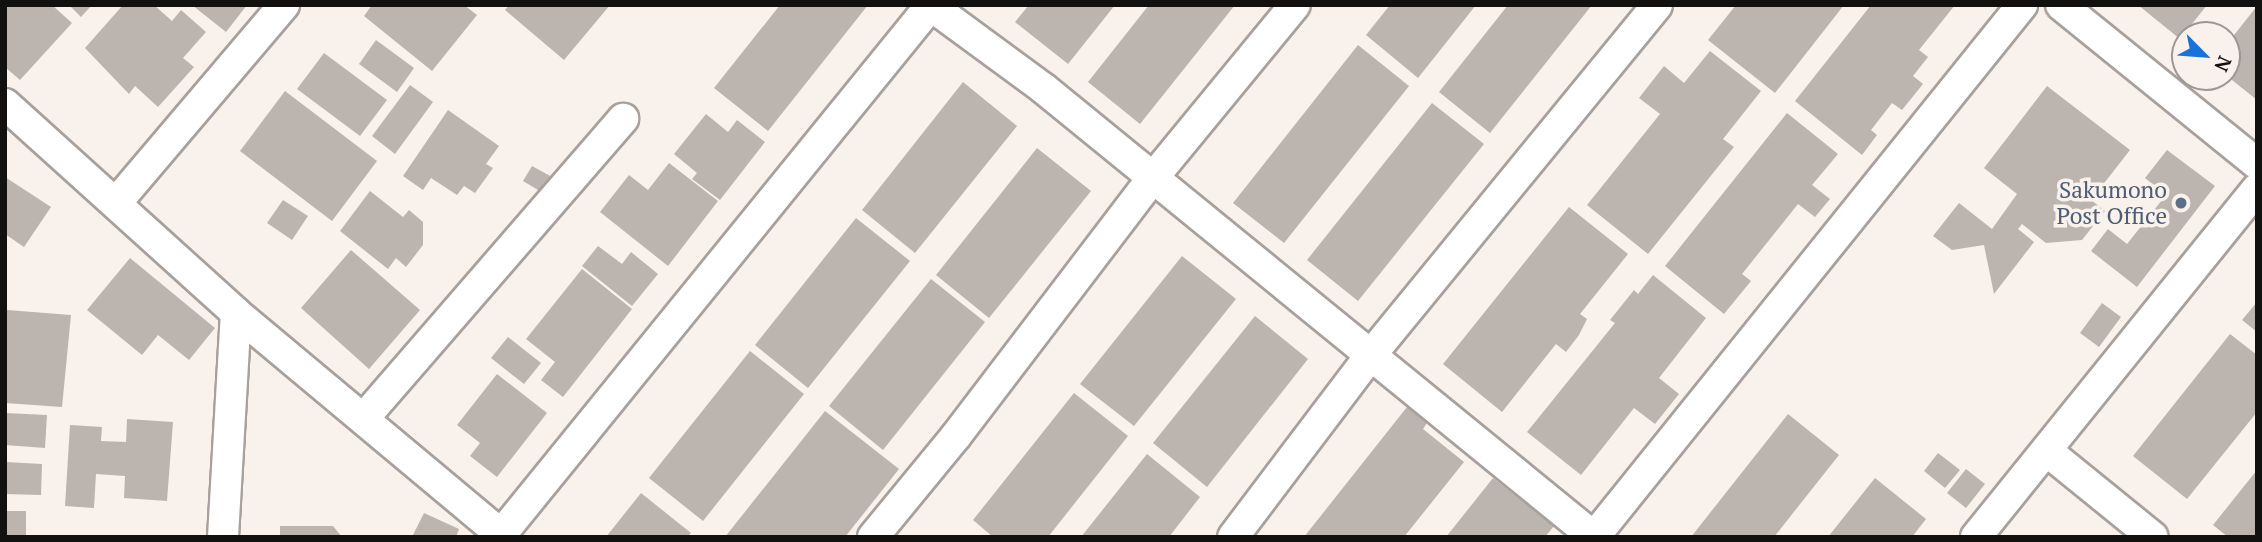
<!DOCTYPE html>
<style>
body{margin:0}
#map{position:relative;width:2262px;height:542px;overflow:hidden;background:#f9f1ec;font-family:"PT Serif",serif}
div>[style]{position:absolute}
.building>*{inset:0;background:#bbb4af}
.roads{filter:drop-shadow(2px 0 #a8a09c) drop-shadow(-2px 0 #a8a09c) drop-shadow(0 2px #a8a09c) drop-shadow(0 -2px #a8a09c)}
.street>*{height:30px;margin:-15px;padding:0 15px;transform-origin:15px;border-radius:15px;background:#fff}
.dots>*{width:19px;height:19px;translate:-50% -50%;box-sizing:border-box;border:4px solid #f9f1ec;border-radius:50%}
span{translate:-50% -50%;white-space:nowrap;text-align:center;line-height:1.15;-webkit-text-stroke:7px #f9f1ec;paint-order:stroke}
.service-label{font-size:23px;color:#4e5e75}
.right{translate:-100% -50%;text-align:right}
.frame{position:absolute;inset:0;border:7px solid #13110f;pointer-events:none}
.north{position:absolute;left:2171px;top:21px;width:70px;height:70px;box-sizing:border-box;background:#f9f1ec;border:2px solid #9d9794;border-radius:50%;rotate:115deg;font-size:19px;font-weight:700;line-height:28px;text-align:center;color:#13110f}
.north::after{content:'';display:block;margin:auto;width:24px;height:32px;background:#1971da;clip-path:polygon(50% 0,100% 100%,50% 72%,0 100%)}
</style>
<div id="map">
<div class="building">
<div style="clip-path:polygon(5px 5px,52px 5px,72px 23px,20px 80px,5px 67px)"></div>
<div style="clip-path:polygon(69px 5px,92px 5px,81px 17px)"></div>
<div style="clip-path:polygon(123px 5px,154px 5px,172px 21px,181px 10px,206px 32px,183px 58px,194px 67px,158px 107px,135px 86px,129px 94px,85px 48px)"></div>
<div style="clip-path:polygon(192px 5px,247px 5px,226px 32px)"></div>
<div style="clip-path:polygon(372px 5px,464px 5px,477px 15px,432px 71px,364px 16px)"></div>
<div style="clip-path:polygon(509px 5px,610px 5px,564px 60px,505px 10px)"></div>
<div style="clip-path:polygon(780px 5px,868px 5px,768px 131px,714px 88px)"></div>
<div style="clip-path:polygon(1029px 5px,1115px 5px,1068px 64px,1015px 22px)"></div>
<div style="clip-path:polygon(1149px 5px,1235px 5px,1140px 124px,1088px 82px)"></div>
<div style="clip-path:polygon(1390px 5px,1476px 5px,1418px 78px,1366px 35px)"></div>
<div style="clip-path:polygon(1508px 5px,1592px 5px,1490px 133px,1439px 92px)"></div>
<div style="clip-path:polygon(1736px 5px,1844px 5px,1775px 93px,1708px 40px)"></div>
<div style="clip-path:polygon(1871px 5px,1955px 5px,1919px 50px,1928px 57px,1913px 76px,1923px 84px,1902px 110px,1892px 103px,1871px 130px,1877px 135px,1862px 155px,1795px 101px)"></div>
<div style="clip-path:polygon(2138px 5px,2207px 5px,2180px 39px)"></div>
<div style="clip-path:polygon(2257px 6px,2257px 100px,2227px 76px,2227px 44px)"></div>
<div style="clip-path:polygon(376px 40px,414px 68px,397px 92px,359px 64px)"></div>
<div style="clip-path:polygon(1358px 45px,1409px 86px,1284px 243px,1233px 203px)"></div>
<div style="clip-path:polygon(1710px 51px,1761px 91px,1723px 139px,1734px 147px,1648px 254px,1587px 205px,1660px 114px,1639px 98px,1664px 66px,1684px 83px)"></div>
<div style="clip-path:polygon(324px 53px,387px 100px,360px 136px,297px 89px)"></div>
<div style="clip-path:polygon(963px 82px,1017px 126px,915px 253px,862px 210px)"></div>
<div style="clip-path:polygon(410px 85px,433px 102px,395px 154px,372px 136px)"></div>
<div style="clip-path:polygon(2047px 86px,2130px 150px,2091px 200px,2105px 211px,2082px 240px,2046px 243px,2022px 224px,2018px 229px,2034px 242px,1994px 294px,1984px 245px,1952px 250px,1933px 236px,1959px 203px,1992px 229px,2017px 194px,1984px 168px)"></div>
<div style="clip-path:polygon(285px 91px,377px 161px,332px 221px,240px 151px)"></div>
<div style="clip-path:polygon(1432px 103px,1484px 144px,1358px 301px,1307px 260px)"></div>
<div style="clip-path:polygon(448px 110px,499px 146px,486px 164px,493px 168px,475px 193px,464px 186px,457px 195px,431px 178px,423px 190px,403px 176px)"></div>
<div style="clip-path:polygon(1787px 113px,1838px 154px,1812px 185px,1830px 199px,1815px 217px,1798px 204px,1742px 274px,1751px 281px,1724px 314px,1665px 266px)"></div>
<div style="clip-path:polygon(706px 114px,728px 132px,737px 120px,765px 142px,720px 200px,692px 179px,697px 173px,674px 154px)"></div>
<div style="clip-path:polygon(1037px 148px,1091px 191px,989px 318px,936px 275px)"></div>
<div style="clip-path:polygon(2167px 150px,2215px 186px,2137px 287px,2091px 251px,2108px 229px,2127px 244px,2166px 195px,2145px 178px)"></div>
<div style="clip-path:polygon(669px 163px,718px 201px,668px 266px,600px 212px,629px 175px,648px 190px)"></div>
<div style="clip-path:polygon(532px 166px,552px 177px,543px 193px,523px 181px)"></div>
<div style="clip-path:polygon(5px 177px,51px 207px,24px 247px,5px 234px)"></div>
<div style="clip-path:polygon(370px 191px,403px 217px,409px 210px,423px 222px,423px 245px,406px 267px,396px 258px,388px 269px,340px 231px)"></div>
<div style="clip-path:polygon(283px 200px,308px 216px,292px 240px,267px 223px)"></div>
<div style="clip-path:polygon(1569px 207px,1628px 254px,1580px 314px,1587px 319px,1579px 335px,1566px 352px,1556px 344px,1502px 412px,1443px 364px)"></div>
<div style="clip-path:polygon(856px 218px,910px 261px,808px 388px,755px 345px)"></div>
<div style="clip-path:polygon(598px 246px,622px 264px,631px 252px,658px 274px,632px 306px,582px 266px)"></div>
<div style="clip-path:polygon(351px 250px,420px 310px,369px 369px,301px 308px)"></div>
<div style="clip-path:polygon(1182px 256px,1236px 299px,1134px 426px,1080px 384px)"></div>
<div style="clip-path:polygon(130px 258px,215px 328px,189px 360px,158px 335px,142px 355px,87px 310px)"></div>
<div style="clip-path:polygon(582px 269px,632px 309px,563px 397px,541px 380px,555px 362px,526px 339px)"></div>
<div style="clip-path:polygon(1653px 275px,1706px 318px,1659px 378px,1679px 394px,1655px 424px,1634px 408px,1581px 475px,1527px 432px,1615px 323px,1610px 320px,1634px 290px,1638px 294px)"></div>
<div style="clip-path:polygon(931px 279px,985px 322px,883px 450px,829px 406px)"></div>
<div style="clip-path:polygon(2257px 302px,2257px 332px,2242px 320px)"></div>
<div style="clip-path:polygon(2102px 303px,2121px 317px,2099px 347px,2080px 333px)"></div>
<div style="clip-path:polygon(7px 310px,71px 315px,62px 407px,5px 403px)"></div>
<div style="clip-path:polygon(1255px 316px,1308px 359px,1207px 487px,1153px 443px)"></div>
<div style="clip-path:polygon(2230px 334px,2257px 355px,2257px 412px,2187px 499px,2133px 456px)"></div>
<div style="clip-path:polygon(508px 337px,541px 363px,524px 384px,491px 358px)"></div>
<div style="clip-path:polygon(750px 351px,804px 394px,703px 521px,649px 478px)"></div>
<div style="clip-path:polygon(497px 374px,547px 413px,497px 477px,470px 456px,480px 443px,457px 425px)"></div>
<div style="clip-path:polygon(1074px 393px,1128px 436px,1048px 537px,993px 537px,973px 520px)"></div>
<div style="clip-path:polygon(1407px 407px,1427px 423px,1423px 429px,1464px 462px,1404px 537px,1304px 537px)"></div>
<div style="clip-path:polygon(825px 411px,899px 469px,845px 537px,725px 537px)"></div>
<div style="clip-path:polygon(5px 413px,47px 415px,45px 448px,5px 445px)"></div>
<div style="clip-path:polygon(1788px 414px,1839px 455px,1774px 537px,1691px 537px)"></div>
<div style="clip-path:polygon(127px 419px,173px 422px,167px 501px,124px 498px,125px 476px,96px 474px,94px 508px,65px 506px,70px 425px,102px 427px,101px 441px,126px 442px)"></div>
<div style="clip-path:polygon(1938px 453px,1960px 470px,1945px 488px,1924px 471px)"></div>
<div style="clip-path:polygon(1147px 454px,1200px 497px,1169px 537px,1081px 537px)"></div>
<div style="clip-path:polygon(5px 462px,42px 464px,41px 495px,5px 494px)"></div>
<div style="clip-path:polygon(1966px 469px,1985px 484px,1966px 508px,1947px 493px)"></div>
<div style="clip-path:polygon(2257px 470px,2257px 537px,2228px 537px,2213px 525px)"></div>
<div style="clip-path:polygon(1493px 478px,1554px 526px,1545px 537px,1446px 537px)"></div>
<div style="clip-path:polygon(1875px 478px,1926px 519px,1912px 537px,1828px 537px)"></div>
<div style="clip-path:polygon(641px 493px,691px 533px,687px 537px,606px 537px)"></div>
<div style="clip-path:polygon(5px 511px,26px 511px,26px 537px,5px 537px)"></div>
<div style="clip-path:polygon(424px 513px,459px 529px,456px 537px,412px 537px)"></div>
<div style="clip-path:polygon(280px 526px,333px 526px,342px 537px,280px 537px)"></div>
</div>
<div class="roads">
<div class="street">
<div style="left:930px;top:5px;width:140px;rotate:36.3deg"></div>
<div style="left:1043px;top:88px;width:711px;rotate:39.18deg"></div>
<div style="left:2061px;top:5px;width:252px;rotate:39deg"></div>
<div style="left:5px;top:104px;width:312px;rotate:42.1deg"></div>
<div style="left:236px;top:313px;width:349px;rotate:39.9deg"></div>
<div style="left:116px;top:203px;width:260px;rotate:-49.7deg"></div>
<div style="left:364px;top:418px;width:396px;rotate:-49.1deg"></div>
<div style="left:2047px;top:451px;width:136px;rotate:39.1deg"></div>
<div style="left:223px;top:537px;width:224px;rotate:-86.7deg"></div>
<div style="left:499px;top:537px;width:685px;rotate:-50.92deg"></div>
<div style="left:873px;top:537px;width:131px;rotate:-50.6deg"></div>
<div style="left:956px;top:436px;width:323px;rotate:-52.7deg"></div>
<div style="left:1152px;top:179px;width:225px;rotate:-50.6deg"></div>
<div style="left:1233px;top:537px;width:227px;rotate:-52.9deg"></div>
<div style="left:1370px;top:356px;width:453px;rotate:-50.7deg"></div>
<div style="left:1594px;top:537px;width:683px;rotate:-51.18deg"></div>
<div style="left:1976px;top:537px;width:447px;rotate:-51.1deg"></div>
</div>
</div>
<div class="dots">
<div style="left:2181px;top:203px;background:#5c6f8a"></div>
</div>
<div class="service-label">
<span class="right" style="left:2167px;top:203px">Sakumono<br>Post Office</span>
</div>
<div class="frame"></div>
<div class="north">N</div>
</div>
